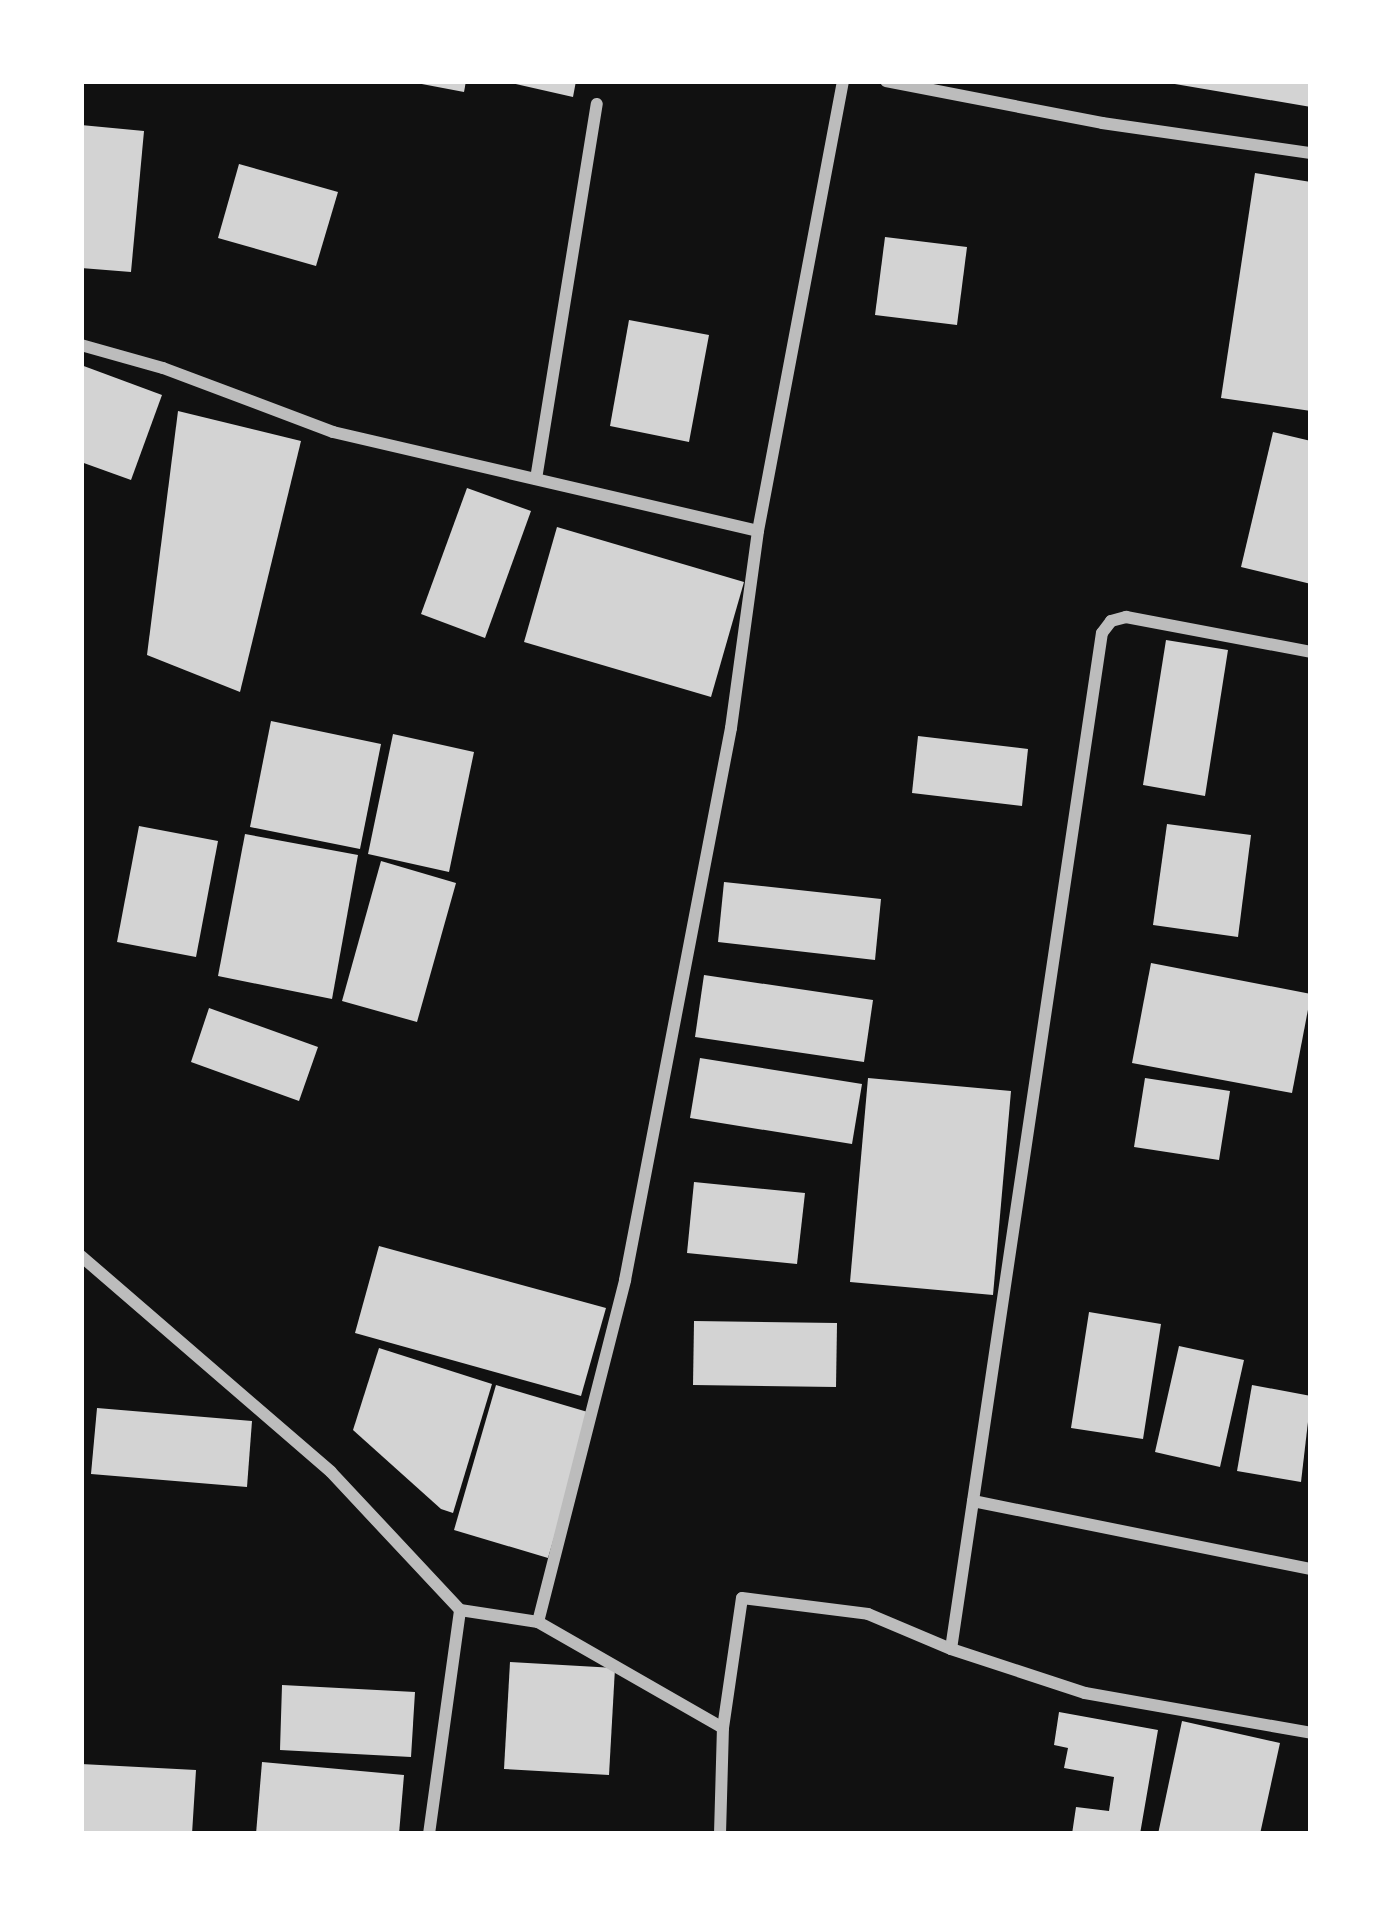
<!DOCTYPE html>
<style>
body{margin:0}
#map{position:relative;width:1392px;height:1915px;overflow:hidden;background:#111;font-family:"Exo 2",sans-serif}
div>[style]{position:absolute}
.building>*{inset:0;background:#d3d3d3}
.minor>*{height:12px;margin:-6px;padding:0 6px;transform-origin:6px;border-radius:6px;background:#bcbcbc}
span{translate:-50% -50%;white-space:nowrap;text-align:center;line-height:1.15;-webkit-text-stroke:9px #fff;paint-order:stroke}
.frame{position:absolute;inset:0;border:84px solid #fff;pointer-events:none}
</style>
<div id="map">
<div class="building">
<div style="clip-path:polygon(406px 81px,466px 81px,464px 92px)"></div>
<div style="clip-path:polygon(502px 81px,576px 81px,573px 97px)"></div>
<div style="clip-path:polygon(1169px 81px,1311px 81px,1311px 107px,1169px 83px)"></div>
<div style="clip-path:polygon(81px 125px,144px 131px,131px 272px,81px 268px)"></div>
<div style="clip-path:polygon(239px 164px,338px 192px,316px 266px,218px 238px)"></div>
<div style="clip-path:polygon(1255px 173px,1311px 182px,1311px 411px,1221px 398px)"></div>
<div style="clip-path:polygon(885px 237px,967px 247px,957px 325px,875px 315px)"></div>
<div style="clip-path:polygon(629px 320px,709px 335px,689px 442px,610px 426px)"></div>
<div style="clip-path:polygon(81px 365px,162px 395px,131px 480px,81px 462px)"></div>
<div style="clip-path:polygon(178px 411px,301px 441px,240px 692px,147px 655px)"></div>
<div style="clip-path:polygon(1273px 432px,1311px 441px,1311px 584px,1241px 567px)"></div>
<div style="clip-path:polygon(467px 488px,531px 511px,485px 638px,421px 614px)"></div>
<div style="clip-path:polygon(557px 527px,744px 582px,711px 697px,524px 642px)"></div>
<div style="clip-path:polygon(1166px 640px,1228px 650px,1205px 796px,1143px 785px)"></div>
<div style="clip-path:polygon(271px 721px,381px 744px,360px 849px,250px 827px)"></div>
<div style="clip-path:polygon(393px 734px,474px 752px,449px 872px,368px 854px)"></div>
<div style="clip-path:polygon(918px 736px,1028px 749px,1022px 806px,912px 793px)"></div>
<div style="clip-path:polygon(1167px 824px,1251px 835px,1238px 937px,1153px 925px)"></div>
<div style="clip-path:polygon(139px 826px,218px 841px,196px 957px,117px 942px)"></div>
<div style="clip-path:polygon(245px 834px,358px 855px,332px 999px,218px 976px)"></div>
<div style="clip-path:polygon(381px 861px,456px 883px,417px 1022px,342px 1001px)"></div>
<div style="clip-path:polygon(724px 882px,881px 899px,875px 960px,718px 942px)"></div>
<div style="clip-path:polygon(1151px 963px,1311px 994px,1292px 1093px,1132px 1063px)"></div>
<div style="clip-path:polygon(704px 975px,873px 1000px,864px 1062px,695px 1037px)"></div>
<div style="clip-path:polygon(209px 1008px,318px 1047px,299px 1101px,191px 1062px)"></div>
<div style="clip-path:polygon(700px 1058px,862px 1084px,852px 1144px,690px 1118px)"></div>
<div style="clip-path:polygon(868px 1078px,1011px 1091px,993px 1295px,850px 1282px)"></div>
<div style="clip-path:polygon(1145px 1078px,1230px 1091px,1219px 1160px,1134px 1147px)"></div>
<div style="clip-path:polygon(694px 1182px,805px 1193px,797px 1264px,687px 1253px)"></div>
<div style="clip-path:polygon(379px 1246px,606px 1308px,581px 1396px,355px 1333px)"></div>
<div style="clip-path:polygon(1089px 1312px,1161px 1324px,1143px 1439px,1071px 1428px)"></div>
<div style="clip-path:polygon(694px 1321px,837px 1323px,836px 1387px,693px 1385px)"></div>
<div style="clip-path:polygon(1179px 1346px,1244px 1360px,1220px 1467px,1155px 1452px)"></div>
<div style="clip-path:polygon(379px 1348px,492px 1384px,453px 1513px,441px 1509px,353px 1430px)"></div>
<div style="clip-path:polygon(496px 1385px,591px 1413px,548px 1558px,454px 1530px)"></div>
<div style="clip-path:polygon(1252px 1385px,1311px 1396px,1301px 1482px,1237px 1471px)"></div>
<div style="clip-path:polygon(97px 1408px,252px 1421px,247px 1487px,91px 1474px)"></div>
<div style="clip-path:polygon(510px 1662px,615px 1668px,609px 1775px,504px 1769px)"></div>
<div style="clip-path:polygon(282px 1685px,415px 1692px,411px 1757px,280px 1750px)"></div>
<div style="clip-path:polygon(1059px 1712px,1158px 1730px,1140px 1834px,1072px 1834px,1076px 1807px,1109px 1811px,1114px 1777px,1064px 1768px,1068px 1748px,1054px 1745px)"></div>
<div style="clip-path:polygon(1182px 1721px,1280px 1743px,1260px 1834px,1158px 1834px)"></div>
<div style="clip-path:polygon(262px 1762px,404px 1775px,399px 1834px,256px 1834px)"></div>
<div style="clip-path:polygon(81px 1764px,196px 1770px,192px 1834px,81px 1834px)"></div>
</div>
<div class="minor">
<div style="left:886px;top:81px;width:220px;rotate:11deg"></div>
<div style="left:1102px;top:123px;width:211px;rotate:8.2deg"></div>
<div style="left:81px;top:345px;width:85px;rotate:15.7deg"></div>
<div style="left:163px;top:368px;width:182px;rotate:20.6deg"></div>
<div style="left:333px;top:432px;width:436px;rotate:13.1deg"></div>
<div style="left:536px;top:479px;width:380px;rotate:-80.8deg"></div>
<div style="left:81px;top:1256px;width:330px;rotate:40.8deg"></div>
<div style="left:331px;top:1472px;width:189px;rotate:46.9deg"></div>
<div style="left:460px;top:1610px;width:79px;rotate:8.7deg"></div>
<div style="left:538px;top:1622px;width:213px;rotate:29.8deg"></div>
<div style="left:723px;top:1728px;width:131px;rotate:-81.7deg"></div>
<div style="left:742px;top:1598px;width:127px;rotate:7.2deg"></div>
<div style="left:868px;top:1614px;width:90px;rotate:22.9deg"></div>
<div style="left:951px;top:1649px;width:141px;rotate:18.2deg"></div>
<div style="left:1085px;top:1693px;width:230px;rotate:10deg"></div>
<div style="left:973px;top:1501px;width:345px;rotate:11.4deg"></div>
<div style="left:538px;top:1622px;width:353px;rotate:-75.7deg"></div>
<div style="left:625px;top:1280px;width:562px;rotate:-79.13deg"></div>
<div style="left:731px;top:728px;width:199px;rotate:-82.2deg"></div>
<div style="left:758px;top:531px;width:458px;rotate:-79.3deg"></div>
<div style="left:951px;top:1649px;width:1027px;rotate:-81.55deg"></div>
<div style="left:1102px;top:633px;width:15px;rotate:-53deg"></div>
<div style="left:1111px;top:621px;width:16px;rotate:-15deg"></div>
<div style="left:1126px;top:617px;width:188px;rotate:10.7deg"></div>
<div style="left:429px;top:1834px;width:226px;rotate:-82.1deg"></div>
<div style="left:720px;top:1834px;width:106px;rotate:-88.4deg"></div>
</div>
<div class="frame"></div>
</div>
